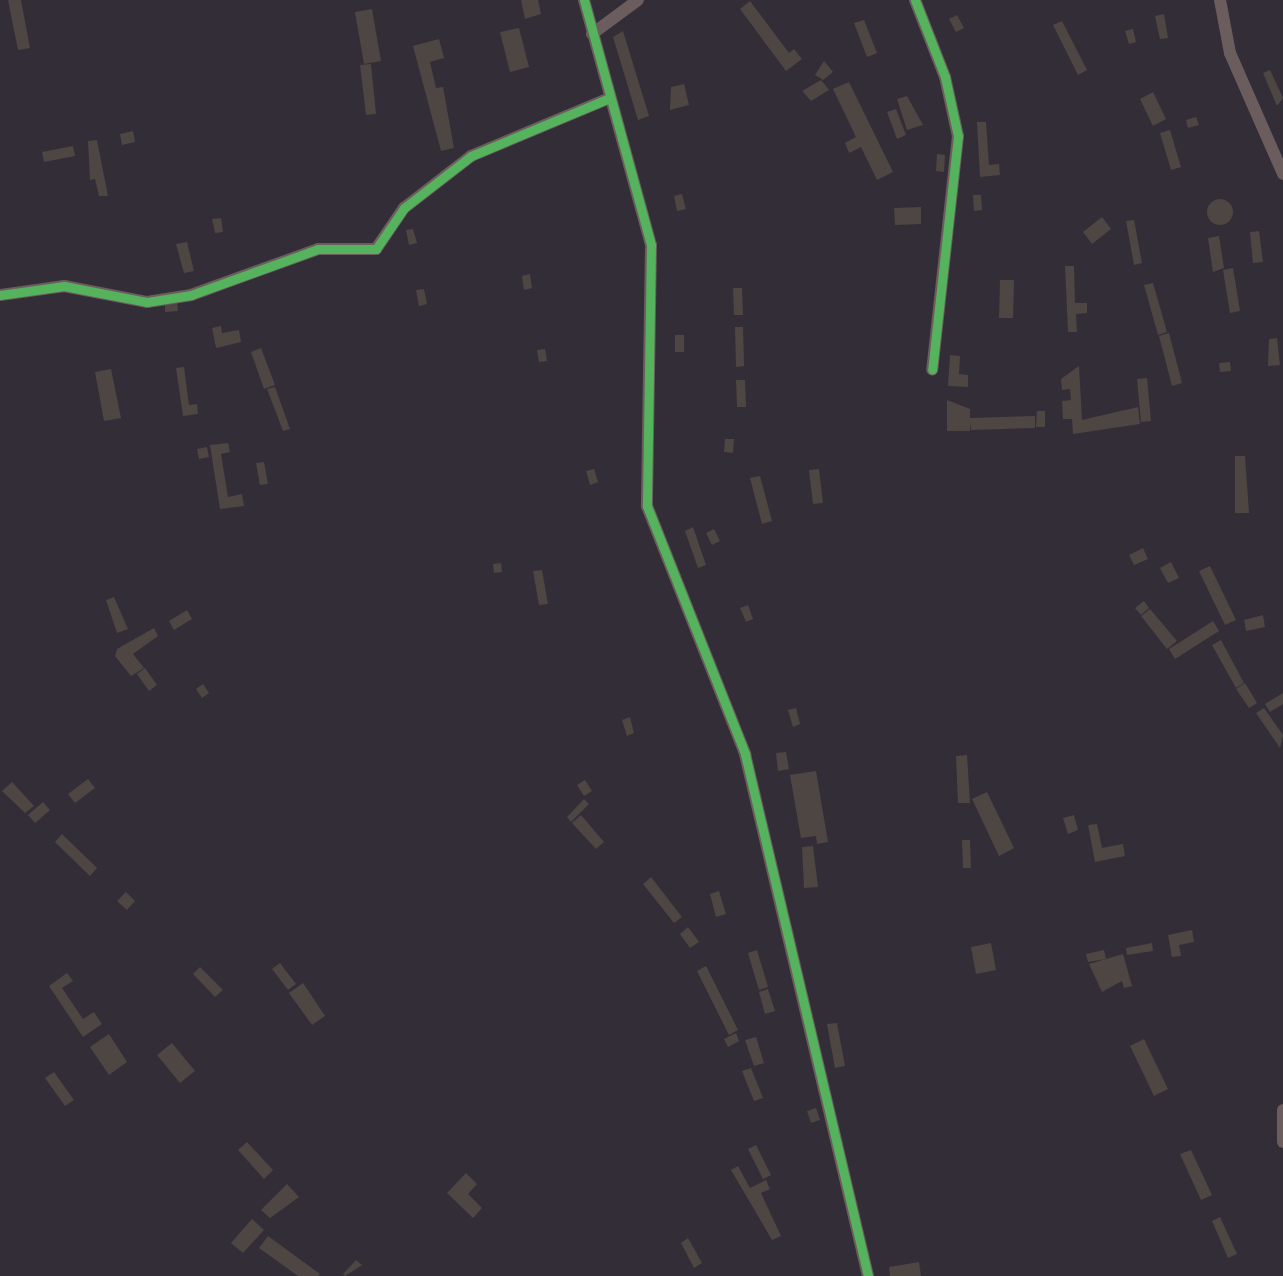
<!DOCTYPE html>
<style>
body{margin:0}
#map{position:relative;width:1283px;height:1276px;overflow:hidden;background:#332d37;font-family:"Varela Round",sans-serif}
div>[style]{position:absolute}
.building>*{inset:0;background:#4e4642}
.round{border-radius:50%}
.street>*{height:12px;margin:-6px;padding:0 6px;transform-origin:6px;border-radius:6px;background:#6b5d5e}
.cycleway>*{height:9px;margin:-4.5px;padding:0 4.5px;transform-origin:4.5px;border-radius:4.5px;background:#56b35d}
span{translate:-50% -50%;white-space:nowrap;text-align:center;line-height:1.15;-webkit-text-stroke:5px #19141c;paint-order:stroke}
</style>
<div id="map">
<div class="building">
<div style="clip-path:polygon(8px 0,21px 0,30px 48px,18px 50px)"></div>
<div style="clip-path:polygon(521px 0,538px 0,541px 14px,525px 19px)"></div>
<div style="clip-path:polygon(750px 1px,789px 53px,794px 49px,802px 59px,786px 71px,740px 9px)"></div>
<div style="clip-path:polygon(372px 9px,381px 61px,364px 64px,355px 12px)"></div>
<div style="clip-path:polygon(1164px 14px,1168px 38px,1160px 39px,1155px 16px)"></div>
<div style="clip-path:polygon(957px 15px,964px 28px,956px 32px,949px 19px)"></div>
<div style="clip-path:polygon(864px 20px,877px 53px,867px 57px,854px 23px)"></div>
<div style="clip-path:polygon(1062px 21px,1087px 70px,1078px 75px,1053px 25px)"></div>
<div style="clip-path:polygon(519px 28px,529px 67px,510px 72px,500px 32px)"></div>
<div style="clip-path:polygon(1133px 29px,1136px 42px,1129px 44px,1125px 31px)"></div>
<div style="clip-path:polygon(623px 31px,649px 116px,638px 120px,613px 37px)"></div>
<div style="clip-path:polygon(439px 39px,444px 58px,430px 62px,436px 88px,443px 87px,454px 148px,441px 151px,413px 46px)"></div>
<div style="clip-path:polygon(824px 61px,833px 72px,823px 80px,815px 75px)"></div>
<div style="clip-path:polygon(371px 64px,376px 114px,366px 115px,360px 65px)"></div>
<div style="clip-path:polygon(1270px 70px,1283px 98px,1277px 106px,1263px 73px)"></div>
<div style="clip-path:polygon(821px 80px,829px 90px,811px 101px,802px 91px)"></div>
<div style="clip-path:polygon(849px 82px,893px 172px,877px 180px,861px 147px,849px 153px,845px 143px,856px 137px,833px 89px)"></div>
<div style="clip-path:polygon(684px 84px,689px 105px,670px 110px,671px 87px)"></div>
<div style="clip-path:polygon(1153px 92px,1166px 119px,1153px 126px,1140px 99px)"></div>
<div style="clip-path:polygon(907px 96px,923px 125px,907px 130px,897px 99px)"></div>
<div style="clip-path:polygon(896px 109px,906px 135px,897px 139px,887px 112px)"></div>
<div style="clip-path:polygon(1196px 117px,1199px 125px,1188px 128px,1186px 120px)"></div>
<div style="clip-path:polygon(977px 122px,986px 122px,989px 165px,999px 164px,1000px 175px,980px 177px)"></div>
<div style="clip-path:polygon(1170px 130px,1181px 167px,1171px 170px,1160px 133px)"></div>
<div style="clip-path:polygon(133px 131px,135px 142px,122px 145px,120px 134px)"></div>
<div style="clip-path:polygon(97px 140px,108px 196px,99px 196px,95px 179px,90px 180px,88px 141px)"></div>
<div style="clip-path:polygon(73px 146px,75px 156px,44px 162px,42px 152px)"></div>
<div style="clip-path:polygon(937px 154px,945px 155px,944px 172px,936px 171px)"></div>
<div style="clip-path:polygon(682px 194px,686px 209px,677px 211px,674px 196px)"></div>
<div style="clip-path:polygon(973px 195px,981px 195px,982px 210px,974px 211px)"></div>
<div class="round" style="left:1207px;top:199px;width:26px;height:26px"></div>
<div style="clip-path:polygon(921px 207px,921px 224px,895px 225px,894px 208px)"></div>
<div style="clip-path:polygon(1102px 217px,1111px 229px,1092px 244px,1083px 232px)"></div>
<div style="clip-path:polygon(221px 218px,223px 232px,215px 233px,212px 219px)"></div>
<div style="clip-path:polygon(1134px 220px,1142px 263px,1134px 265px,1126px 221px)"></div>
<div style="clip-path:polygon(413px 229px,417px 243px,409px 245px,406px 230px)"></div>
<div style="clip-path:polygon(1259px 231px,1263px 262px,1253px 263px,1250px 232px)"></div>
<div style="clip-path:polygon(1219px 236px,1224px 268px,1213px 272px,1208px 238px)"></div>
<div style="clip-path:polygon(187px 242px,194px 271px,184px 273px,176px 244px)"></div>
<div style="clip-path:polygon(1065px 266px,1074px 266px,1075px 303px,1087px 303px,1087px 313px,1076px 314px,1077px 332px,1068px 332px)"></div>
<div style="clip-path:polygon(1233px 268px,1240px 311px,1230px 313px,1223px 270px)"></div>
<div style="clip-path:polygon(530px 274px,532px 288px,524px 290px,522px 276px)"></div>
<div style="clip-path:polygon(1000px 280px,1014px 280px,1013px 318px,999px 318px)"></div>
<div style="clip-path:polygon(1153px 283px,1167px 332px,1158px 335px,1144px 285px)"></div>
<div style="clip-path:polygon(733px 288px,742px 288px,743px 315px,734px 315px)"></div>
<div style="clip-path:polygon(424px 289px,427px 304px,419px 306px,416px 290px)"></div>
<div style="clip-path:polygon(177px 300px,178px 311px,165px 312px,165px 301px)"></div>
<div style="clip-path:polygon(221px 326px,222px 333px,239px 330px,241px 342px,216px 348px,212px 328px)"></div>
<div style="clip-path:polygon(735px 327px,743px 327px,744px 366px,736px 367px)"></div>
<div style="clip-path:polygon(1169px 333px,1182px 383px,1172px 386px,1159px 336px)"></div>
<div style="clip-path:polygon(675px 335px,684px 335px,684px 352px,675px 352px)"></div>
<div style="clip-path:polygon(1277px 338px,1280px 365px,1268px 366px,1269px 339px)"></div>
<div style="clip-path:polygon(261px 348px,275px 385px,264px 389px,251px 352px)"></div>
<div style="clip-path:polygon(545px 349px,547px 361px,539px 362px,537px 350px)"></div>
<div style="clip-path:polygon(950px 355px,960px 356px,959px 374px,968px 375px,968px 387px,948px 386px)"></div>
<div style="clip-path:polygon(1230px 362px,1231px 371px,1220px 372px,1219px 363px)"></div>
<div style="clip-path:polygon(1079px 366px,1082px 420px,1138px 407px,1140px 424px,1073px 434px,1072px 419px,1063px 419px,1062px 401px,1071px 400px,1070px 389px,1062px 390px,1061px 379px)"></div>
<div style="clip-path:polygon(184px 367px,189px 405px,197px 404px,198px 414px,183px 416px,176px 368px)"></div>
<div style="clip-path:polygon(111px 369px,121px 418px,104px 421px,95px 372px)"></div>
<div style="clip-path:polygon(1147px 378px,1151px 421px,1141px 422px,1137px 379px)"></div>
<div style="clip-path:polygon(736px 380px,745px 380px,746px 407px,737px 407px)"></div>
<div style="clip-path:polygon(275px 387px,290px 429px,283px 431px,267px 389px)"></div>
<div style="clip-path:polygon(947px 400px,970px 409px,970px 418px,1035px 416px,1035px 428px,971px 430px,970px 422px,970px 431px,947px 431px)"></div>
<div style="clip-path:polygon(1037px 411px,1045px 411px,1045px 427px,1036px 427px)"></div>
<div style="clip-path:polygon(725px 439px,734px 439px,733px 453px,724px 452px)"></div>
<div style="clip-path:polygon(228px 443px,230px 452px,221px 454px,228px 497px,242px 494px,244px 506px,220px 509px,210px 445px)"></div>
<div style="clip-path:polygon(207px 447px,209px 457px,199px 459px,197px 449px)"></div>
<div style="clip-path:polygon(1235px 456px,1245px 456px,1249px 513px,1235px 513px)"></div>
<div style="clip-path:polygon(264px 462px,268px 484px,260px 485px,256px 463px)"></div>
<div style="clip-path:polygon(594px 469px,598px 482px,590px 485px,586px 471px)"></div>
<div style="clip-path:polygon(819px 469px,823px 503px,813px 504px,809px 470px)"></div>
<div style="clip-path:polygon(760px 476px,772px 521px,762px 524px,750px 478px)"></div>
<div style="clip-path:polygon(693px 527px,706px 565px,698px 568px,685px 531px)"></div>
<div style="clip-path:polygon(714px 529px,720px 541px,712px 545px,706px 533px)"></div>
<div style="clip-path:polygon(1143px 548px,1148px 559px,1134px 565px,1129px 555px)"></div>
<div style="clip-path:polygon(1171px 562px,1179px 578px,1168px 583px,1160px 568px)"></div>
<div style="clip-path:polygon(501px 563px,502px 572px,494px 573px,493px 564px)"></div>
<div style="clip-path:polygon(1210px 566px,1236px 620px,1225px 625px,1199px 571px)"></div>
<div style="clip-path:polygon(542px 570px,548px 604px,539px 605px,533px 571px)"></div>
<div style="clip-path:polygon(114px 597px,128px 629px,117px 633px,106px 600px)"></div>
<div style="clip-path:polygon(1144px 601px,1149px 608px,1141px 615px,1135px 608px)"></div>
<div style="clip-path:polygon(748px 605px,753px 619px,746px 622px,740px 608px)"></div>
<div style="clip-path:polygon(1150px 609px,1177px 641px,1167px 649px,1141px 616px)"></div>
<div style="clip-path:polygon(187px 610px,192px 619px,174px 630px,169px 621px)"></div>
<div style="clip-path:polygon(1263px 615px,1265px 627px,1246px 631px,1244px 620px)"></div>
<div style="clip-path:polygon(1213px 621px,1219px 631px,1175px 659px,1169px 649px)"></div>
<div style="clip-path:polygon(154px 628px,158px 636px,133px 654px,144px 668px,131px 676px,115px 656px,117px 649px)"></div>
<div style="clip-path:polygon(1221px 640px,1244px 683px,1236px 688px,1212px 645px)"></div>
<div style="clip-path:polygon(145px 668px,157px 685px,149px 691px,137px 674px)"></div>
<div style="clip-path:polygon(1245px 683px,1257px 703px,1249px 708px,1236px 689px)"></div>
<div style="clip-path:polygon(203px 684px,209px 693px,202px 698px,196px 689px)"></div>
<div style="clip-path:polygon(1283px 693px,1283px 704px,1270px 712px,1265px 704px)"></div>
<div style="clip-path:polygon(796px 708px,800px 724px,793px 727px,788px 710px)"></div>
<div style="clip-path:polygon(1264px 708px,1283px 735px,1280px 748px,1256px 713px)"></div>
<div style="clip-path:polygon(630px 717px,634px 733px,627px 736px,622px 720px)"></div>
<div style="clip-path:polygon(786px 752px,789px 769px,778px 771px,776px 753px)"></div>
<div style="clip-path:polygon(967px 755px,970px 803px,958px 803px,956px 756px)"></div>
<div style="clip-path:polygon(816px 771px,828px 842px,817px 844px,816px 836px,801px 838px,790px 775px)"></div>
<div style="clip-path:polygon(88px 779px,95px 788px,75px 803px,68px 794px)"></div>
<div style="clip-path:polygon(585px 780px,592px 791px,584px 796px,577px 785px)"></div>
<div style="clip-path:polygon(12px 782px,34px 806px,25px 813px,2px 791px)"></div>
<div style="clip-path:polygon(987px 792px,1014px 848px,999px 856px,972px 799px)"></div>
<div style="clip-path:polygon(584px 799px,589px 804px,571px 822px,567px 817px)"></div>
<div style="clip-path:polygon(43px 802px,50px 810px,35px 823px,28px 815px)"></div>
<div style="clip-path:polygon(581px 815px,604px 842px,596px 849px,572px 823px)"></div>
<div style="clip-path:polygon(1074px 815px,1078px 830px,1068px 834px,1063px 818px)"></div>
<div style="clip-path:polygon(1097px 824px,1102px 848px,1123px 844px,1125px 856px,1095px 862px,1088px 825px)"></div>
<div style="clip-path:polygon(62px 834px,97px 868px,90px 876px,55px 842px)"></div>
<div style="clip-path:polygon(962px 840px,970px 840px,971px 868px,963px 868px)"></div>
<div style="clip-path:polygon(813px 846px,818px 887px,804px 888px,802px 847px)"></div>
<div style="clip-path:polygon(651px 877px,682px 917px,674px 923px,643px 884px)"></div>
<div style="clip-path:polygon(719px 891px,726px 914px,716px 917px,710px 894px)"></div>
<div style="clip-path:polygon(126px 892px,135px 901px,127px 910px,117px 901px)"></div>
<div style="clip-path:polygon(688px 927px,699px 942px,690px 948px,680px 934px)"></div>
<div style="clip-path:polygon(1192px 930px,1194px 942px,1179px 945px,1181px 956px,1172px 957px,1168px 935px)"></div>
<div style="clip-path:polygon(991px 943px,996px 970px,976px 974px,971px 947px)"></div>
<div style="clip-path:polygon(1152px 943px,1153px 951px,1127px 955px,1126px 948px)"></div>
<div style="clip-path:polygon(757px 950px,768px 987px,759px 990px,748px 953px)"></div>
<div style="clip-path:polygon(1104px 950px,1106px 959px,1088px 962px,1086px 954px)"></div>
<div style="clip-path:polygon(1123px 954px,1132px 986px,1124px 988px,1122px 981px,1102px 992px,1089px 964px)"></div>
<div style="clip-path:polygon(280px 963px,296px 984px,288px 990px,272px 969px)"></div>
<div style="clip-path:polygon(706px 966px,738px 1030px,729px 1035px,697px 971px)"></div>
<div style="clip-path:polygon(200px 967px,223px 990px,215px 997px,193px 974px)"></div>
<div style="clip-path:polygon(67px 973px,73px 981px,62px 988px,83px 1019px,94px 1012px,102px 1024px,83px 1037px,49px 986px)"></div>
<div style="clip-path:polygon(303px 983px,325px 1016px,312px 1025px,289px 993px)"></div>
<div style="clip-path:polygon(768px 989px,775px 1011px,765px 1014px,759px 992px)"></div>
<div style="clip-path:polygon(837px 1023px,845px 1066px,835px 1068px,827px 1024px)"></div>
<div style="clip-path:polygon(736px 1033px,739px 1041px,728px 1047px,724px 1039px)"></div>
<div style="clip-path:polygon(109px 1034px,127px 1062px,109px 1075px,90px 1047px)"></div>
<div style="clip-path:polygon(756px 1037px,764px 1063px,754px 1066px,745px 1040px)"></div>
<div style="clip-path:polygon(1144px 1039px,1168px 1089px,1154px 1096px,1130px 1046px)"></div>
<div style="clip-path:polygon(172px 1043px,195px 1071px,180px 1083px,157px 1055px)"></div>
<div style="clip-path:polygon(751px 1068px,763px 1098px,754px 1101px,742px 1071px)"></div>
<div style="clip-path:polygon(54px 1072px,74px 1100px,65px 1106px,45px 1078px)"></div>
<div style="clip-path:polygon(816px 1108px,820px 1120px,811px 1123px,807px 1111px)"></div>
<div style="clip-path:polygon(247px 1142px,273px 1170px,264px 1179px,238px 1150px)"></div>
<div style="clip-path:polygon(756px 1145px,771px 1175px,763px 1179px,748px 1149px)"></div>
<div style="clip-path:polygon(1191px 1150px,1212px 1195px,1201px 1200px,1180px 1154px)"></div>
<div style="clip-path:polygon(738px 1166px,750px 1188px,766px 1180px,770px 1189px,761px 1193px,781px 1236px,772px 1240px,731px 1170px)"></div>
<div style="clip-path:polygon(466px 1173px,477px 1184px,468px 1194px,482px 1208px,473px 1218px,447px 1193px)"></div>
<div style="clip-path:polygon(287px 1184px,299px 1197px,270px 1218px,261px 1210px)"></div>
<div style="clip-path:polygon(1220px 1217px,1237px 1254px,1228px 1258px,1212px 1221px)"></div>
<div style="clip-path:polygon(252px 1219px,264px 1230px,243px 1253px,231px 1243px)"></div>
<div style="clip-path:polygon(268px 1236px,320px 1274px,318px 1276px,298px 1276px,259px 1248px)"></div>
<div style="clip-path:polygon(688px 1238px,702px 1263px,694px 1268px,681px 1243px)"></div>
<div style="clip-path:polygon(356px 1260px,362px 1265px,345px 1276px,343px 1274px)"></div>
<div style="clip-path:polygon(919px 1262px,921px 1276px,890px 1276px,889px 1267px)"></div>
</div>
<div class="street">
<div style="left:584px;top:0;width:254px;rotate:74.7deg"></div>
<div style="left:651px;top:245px;width:261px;rotate:90.9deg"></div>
<div style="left:647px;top:506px;width:267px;rotate:68.4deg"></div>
<div style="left:745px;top:754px;width:536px;rotate:76.74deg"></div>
<div style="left:915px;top:0;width:83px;rotate:68.7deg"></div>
<div style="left:945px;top:77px;width:60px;rotate:77.6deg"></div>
<div style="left:958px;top:136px;width:235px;rotate:96.3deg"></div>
<div style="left:1220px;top:0;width:54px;rotate:79.3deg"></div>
<div style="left:1230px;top:53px;width:132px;rotate:66.3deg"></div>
<div style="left:592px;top:34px;width:57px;rotate:-36.5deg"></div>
<div style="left:0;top:295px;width:65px;rotate:-8deg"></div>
<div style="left:64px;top:286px;width:85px;rotate:10.9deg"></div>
<div style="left:147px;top:302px;width:45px;rotate:-9deg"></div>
<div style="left:191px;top:295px;width:135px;rotate:-19.9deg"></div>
<div style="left:318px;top:249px;width:58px"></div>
<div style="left:376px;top:249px;width:50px;rotate:-55.7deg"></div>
<div style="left:404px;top:208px;width:85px;rotate:-37.8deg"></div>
<div style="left:471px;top:156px;width:147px;rotate:-22.7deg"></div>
<div style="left:1283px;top:1110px;width:32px;rotate:90deg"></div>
</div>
<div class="cycleway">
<div style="left:584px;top:0;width:254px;rotate:74.7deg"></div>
<div style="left:651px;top:245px;width:261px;rotate:90.9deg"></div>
<div style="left:647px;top:506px;width:267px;rotate:68.4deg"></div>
<div style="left:745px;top:754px;width:536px;rotate:76.74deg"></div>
<div style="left:915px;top:0;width:83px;rotate:68.7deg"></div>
<div style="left:945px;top:77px;width:60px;rotate:77.6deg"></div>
<div style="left:958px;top:136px;width:235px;rotate:96.3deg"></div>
<div style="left:0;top:295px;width:65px;rotate:-8deg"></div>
<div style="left:64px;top:286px;width:85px;rotate:10.9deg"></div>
<div style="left:147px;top:302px;width:45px;rotate:-9deg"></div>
<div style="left:191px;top:295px;width:135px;rotate:-19.9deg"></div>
<div style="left:318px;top:249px;width:58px"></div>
<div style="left:376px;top:249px;width:50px;rotate:-55.7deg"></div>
<div style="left:404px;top:208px;width:85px;rotate:-37.8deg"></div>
<div style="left:471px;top:156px;width:147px;rotate:-22.7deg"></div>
</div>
</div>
